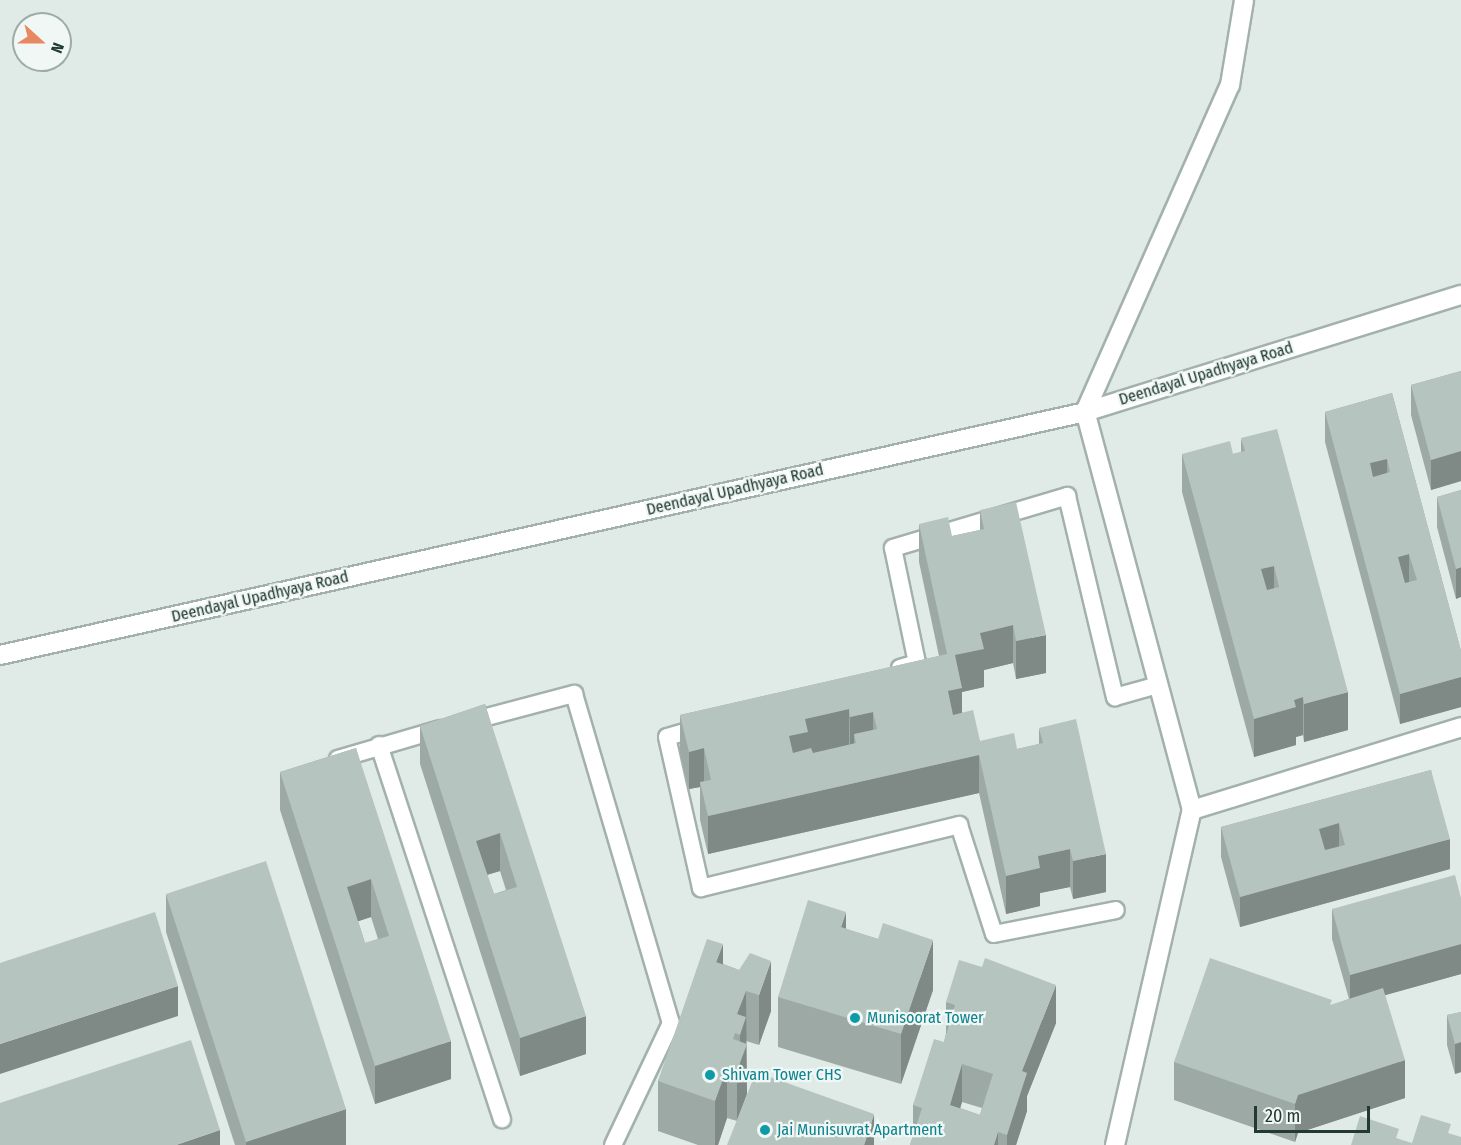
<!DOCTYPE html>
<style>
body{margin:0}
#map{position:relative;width:1461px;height:1145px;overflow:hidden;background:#e0eae6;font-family:"Fira Sans Condensed",sans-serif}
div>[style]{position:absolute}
.roads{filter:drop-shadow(2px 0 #a3b1ad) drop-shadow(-2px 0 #a3b1ad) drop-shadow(0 2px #a3b1ad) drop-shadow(0 -2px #a3b1ad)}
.service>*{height:16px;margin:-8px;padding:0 8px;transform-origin:8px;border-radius:8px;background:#fff}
.minor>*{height:18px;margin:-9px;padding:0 9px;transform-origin:9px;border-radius:9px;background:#fff}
.wall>*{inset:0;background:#9da9a4}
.shaded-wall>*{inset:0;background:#7f8986}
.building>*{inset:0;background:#b6c4bf}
.dots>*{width:16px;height:16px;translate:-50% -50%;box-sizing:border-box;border:3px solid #f0f7f4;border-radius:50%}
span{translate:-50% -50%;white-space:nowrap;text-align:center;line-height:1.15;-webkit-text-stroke:4.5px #f0f7f4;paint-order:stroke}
.street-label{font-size:16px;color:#223934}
.culture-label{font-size:16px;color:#0d838f}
.left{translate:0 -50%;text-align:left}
.north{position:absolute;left:12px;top:12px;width:60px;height:60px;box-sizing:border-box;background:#f0f7f4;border:2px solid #9eaba7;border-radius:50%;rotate:111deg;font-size:16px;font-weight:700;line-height:24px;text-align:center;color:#223934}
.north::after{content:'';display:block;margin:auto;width:21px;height:27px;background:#e78861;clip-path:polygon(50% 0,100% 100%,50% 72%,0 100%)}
.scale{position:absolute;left:1254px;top:1106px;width:116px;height:27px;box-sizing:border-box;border:3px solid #223934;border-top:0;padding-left:8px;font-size:18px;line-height:21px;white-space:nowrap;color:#223934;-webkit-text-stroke:4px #f0f7f4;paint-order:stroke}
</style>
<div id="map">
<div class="roads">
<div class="service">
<div style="left:900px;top:668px;width:18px;rotate:-16deg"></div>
<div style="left:917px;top:663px;width:117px;rotate:-101.8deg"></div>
<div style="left:893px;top:548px;width:182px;rotate:-16.6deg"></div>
<div style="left:1067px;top:496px;width:207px;rotate:76.6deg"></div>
<div style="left:1115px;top:697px;width:45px;rotate:-15.6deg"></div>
<div style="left:468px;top:722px;width:110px;rotate:-14.8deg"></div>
<div style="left:574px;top:694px;width:343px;rotate:73.6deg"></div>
<div style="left:671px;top:1023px;width:135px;rotate:115.4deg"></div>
<div style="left:702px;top:727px;width:36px;rotate:164deg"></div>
<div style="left:667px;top:737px;width:155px;rotate:77.3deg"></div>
<div style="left:701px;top:888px;width:266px;rotate:-13.7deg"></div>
<div style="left:959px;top:825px;width:114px;rotate:72.2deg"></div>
<div style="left:994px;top:934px;width:124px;rotate:-11.1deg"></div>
<div style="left:379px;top:745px;width:394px;rotate:71.8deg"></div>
<div style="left:338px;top:759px;width:106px;rotate:-16.4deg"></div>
</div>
<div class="minor">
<div style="left:0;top:655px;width:1112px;rotate:-12.62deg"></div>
<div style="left:1085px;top:412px;width:394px;rotate:-17.3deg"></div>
<div style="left:1192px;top:810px;width:282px;rotate:-17.1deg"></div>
<div style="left:1115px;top:1145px;width:344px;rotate:-77.1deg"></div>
<div style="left:1192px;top:810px;width:412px;rotate:-105deg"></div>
<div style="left:1085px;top:412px;width:358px;rotate:-66.1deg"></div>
<div style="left:1230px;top:85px;width:86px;rotate:-80.6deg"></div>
</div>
</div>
<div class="wall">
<div style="clip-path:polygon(1461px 371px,1461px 481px,1431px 490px,1411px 415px,1411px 385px)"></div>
<div style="clip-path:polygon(1392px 393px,1461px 651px,1461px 707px,1400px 724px,1325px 442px,1325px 412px)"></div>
<div style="clip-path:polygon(1241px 438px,1348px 730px,1304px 742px,1303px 735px,1296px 737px,1296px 745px,1254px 757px,1182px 492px,1182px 454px,1233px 454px,1241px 452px)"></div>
<div style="clip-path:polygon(1461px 490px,1456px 599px,1437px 527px,1437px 497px)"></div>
<div style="clip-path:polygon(980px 510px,1046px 673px,1016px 679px,1013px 663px,984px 670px,984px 687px,962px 692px,962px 712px,980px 741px,1017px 749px,1039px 744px,1039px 728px,1106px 892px,1073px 899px,1070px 887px,1040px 893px,1040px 906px,1006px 914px,979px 793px,708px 854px,700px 820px,700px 787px,689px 789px,680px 753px,680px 715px,939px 656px,919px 562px,919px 524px,952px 536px,980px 530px)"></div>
<div style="clip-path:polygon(evenodd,485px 704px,586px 1054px,520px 1076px,420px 764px,420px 726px,485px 704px,500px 871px,506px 890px,494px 894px,487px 875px,500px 871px)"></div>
<div style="clip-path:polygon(evenodd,356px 748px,451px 1079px,375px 1104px,280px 810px,280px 772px,356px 748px,371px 917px,378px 939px,365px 943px,358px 921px,371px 917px)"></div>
<div style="clip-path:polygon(1431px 770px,1450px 869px,1240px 927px,1221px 857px,1221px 827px)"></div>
<div style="clip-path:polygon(166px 894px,346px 1145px,235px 1145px,166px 932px)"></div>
<div style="clip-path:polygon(1461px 898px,1461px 974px,1385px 995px,1405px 1098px,1298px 1133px,1295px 1142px,1174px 1100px,1174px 1062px,1349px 999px,1332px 939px,1332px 909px)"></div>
<div style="clip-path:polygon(846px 929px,878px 939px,933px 990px,901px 1084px,778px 1047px,778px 997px)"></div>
<div style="clip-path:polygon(723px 964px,739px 970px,771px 1011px,759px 1045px,746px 1041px,747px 1094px,739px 1115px,874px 1145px,737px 1121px,727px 1118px,718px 1145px,698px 1145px,658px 1131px,658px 1081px)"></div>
<div style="clip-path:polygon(evenodd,946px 1002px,1056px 1023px,1027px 1096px,1027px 1111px,1016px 1145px,910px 1145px,913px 1136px,913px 1105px,944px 1042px,946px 1034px,946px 1002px,962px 1102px,982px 1108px,980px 1115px,960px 1108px,962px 1102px)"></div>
<div style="clip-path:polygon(1461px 1012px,1461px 1098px,1461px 1072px,1455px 1074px,1447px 1045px,1447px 1015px)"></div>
</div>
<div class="shaded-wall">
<div style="clip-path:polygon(1461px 451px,1461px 481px,1431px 490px,1431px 460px)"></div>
<div style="clip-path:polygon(1387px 459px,1387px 489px,1370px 493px,1370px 463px)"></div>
<div style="clip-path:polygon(1409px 554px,1409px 584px,1398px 587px,1398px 557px)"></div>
<div style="clip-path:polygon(1274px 566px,1274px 604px,1261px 607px,1261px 569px)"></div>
<div style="clip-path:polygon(1461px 567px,1461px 597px,1456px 599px,1456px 569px)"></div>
<div style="clip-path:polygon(1013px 625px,1013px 663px,984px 670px,984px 687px,962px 692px,962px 726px,948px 729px,948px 691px,955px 655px,980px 633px)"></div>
<div style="clip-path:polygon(1046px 635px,1046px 673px,1016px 679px,1016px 641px)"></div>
<div style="clip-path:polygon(1461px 677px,1461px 707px,1400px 724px,1400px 694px)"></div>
<div style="clip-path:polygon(1348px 692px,1348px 730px,1304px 742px,1304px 704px)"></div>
<div style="clip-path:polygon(1303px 697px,1303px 735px,1296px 737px,1296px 745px,1254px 757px,1254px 719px,1294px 700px)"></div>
<div style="clip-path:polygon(849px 709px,849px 747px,789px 774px,789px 736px,805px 719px)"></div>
<div style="clip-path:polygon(873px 712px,873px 750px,854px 734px,854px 754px,850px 755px,850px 717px)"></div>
<div style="clip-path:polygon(704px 748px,704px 786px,700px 782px,700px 787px,689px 789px,689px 752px)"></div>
<div style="clip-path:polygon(979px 755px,979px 793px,708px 854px,708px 816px)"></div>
<div style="clip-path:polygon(1339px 823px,1339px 853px,1319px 859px,1319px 829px)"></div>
<div style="clip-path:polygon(500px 833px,500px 871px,476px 878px,476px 841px)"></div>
<div style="clip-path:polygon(1450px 839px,1450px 869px,1240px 927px,1240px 897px)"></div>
<div style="clip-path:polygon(1070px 849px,1070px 887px,1040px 893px,1040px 906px,1006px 914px,1006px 876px,1038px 856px)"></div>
<div style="clip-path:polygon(1106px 854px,1106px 892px,1073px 899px,1073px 861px)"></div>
<div style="clip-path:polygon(371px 879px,371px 917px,347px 925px,347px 887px)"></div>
<div style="clip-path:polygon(846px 912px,846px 962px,841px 927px)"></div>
<div style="clip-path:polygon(933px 940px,933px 990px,901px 1084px,901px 1034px)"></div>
<div style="clip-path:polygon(723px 944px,723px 994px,716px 962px)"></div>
<div style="clip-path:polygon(1461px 944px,1461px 974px,1350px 1005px,1350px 975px)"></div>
<div style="clip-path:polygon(771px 961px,771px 1011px,759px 1045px,759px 995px)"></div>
<div style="clip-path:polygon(1056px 985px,1056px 1023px,1027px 1096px,1027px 1111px,1016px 1145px,1007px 1145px,1007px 1135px,1022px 1071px)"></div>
<div style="clip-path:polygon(178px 986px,178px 1016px,0 1074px,0 1044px)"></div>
<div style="clip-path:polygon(746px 991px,747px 1094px,737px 1121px,737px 1071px,740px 1065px,740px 1035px,737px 1014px)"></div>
<div style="clip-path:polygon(586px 1016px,586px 1054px,520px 1076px,520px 1038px)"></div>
<div style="clip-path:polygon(451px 1041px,451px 1079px,375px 1104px,375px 1066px)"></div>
<div style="clip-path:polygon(1461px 1042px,1461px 1072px,1455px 1074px,1455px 1044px)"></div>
<div style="clip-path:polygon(1405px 1060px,1405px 1098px,1298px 1133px,1295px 1142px,1295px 1104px,1298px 1095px)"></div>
<div style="clip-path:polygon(962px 1064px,962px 1102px,950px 1143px,950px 1105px)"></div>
<div style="clip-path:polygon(727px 1068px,727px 1118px,718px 1145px,715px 1145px,715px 1101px)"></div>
<div style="clip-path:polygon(346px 1109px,346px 1145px,246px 1145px,246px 1142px)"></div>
<div style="clip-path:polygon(874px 1114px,874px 1145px,864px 1145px)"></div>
<div style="clip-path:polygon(220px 1130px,220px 1145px,176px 1145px)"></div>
<div style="clip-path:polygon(998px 1132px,998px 1145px,994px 1145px)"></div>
</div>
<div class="building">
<div style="clip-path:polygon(1461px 371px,1461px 451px,1431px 460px,1411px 385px)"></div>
<div style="clip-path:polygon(evenodd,1392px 393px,1461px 651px,1461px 677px,1400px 694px,1325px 412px,1392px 393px,1387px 459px,1390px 472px,1373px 477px,1370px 463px,1387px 459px,1392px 393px,1409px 554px,1417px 580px,1405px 583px,1398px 557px,1409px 554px)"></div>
<div style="clip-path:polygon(evenodd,1277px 429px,1348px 692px,1304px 704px,1303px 697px,1294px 700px,1296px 707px,1254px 719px,1182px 454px,1230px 441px,1233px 454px,1245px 451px,1241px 438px,1277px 429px,1274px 566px,1279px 587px,1267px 590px,1261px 569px,1274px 566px)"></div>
<div style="clip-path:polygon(1461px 490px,1461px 567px,1456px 569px,1437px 497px)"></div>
<div style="clip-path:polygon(evenodd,1016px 502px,1046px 635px,1016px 641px,1013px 625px,980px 633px,984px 649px,955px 655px,962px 688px,948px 691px,953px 715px,973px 710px,980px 741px,1014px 733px,1017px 749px,1043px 743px,1039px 728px,1076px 719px,1106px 854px,1073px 861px,1070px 849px,1038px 856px,1040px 868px,1006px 876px,979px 755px,708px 816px,700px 782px,711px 780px,704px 748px,689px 752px,680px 715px,947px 654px,919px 524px,948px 517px,952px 536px,984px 529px,980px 510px,1016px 502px,849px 709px,850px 717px,873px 712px,877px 729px,854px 734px,856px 743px,813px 753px,811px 748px,793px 753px,789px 736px,808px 732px,805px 719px,849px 709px)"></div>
<div style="clip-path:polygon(evenodd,485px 704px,586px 1016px,520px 1038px,420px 726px,485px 704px,500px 833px,517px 887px,494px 894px,476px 841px,500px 833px)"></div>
<div style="clip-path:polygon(evenodd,356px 748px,451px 1041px,375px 1066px,280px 772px,356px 748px,371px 879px,389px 936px,365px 943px,347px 887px,371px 879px)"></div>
<div style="clip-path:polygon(evenodd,1431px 770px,1450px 839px,1240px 897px,1221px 827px,1431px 770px,1339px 823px,1345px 845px,1325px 850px,1319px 829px,1339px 823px)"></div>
<div style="clip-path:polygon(266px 861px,346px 1109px,246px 1142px,166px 894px)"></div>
<div style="clip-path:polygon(1455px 875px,1461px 898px,1461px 944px,1350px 975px,1332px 909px)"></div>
<div style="clip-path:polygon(808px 900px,846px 912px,841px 927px,878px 939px,883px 923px,933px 940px,901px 1034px,778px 997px)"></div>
<div style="clip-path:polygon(155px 912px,178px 986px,0 1044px,0 963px)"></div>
<div style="clip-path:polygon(707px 939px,723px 944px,716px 962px,739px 970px,750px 953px,771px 961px,759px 995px,746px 991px,737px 1014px,746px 1017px,740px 1035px,735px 1033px,733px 1039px,747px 1044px,737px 1071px,727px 1068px,715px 1101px,658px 1081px)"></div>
<div style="clip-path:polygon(evenodd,985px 958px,1056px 985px,1022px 1071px,1027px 1073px,1007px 1135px,998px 1132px,994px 1145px,910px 1145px,922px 1108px,913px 1105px,934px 1039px,944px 1042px,955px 1005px,946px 1002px,959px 960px,982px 967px,985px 958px,962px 1064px,993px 1074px,980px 1115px,950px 1105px,962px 1064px)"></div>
<div style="clip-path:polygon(1210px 958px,1332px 1000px,1330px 1005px,1383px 988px,1405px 1060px,1298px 1095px,1295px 1104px,1174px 1062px)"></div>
<div style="clip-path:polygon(1461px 1012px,1461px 1042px,1455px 1044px,1447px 1015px)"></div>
<div style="clip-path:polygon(191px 1040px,220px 1130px,176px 1145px,0 1145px,0 1103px)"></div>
<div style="clip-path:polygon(756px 1072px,874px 1114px,864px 1145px,727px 1145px)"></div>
<div style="clip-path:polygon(1421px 1115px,1451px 1124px,1448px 1133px,1461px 1137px,1461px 1145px,1351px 1145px,1360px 1116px,1399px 1129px,1396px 1138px,1412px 1143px)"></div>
</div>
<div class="dots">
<div style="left:855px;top:1018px;background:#0f9aa8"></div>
<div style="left:710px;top:1075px;background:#0f9aa8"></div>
<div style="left:765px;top:1130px;background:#0f9aa8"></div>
</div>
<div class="street-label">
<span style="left:1206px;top:374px;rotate:-17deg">Deendayal Upadhyaya Road</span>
<span style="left:735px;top:490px;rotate:-13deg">Deendayal Upadhyaya Road</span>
<span style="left:260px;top:597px;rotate:-13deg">Deendayal Upadhyaya Road</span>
</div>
<div class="culture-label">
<span class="left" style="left:867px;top:1018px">Munisoorat Tower</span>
<span class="left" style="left:722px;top:1075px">Shivam Tower CHS</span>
<span class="left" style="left:777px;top:1130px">Jai Munisuvrat Apartment</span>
</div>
<div class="north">N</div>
<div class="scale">20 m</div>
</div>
